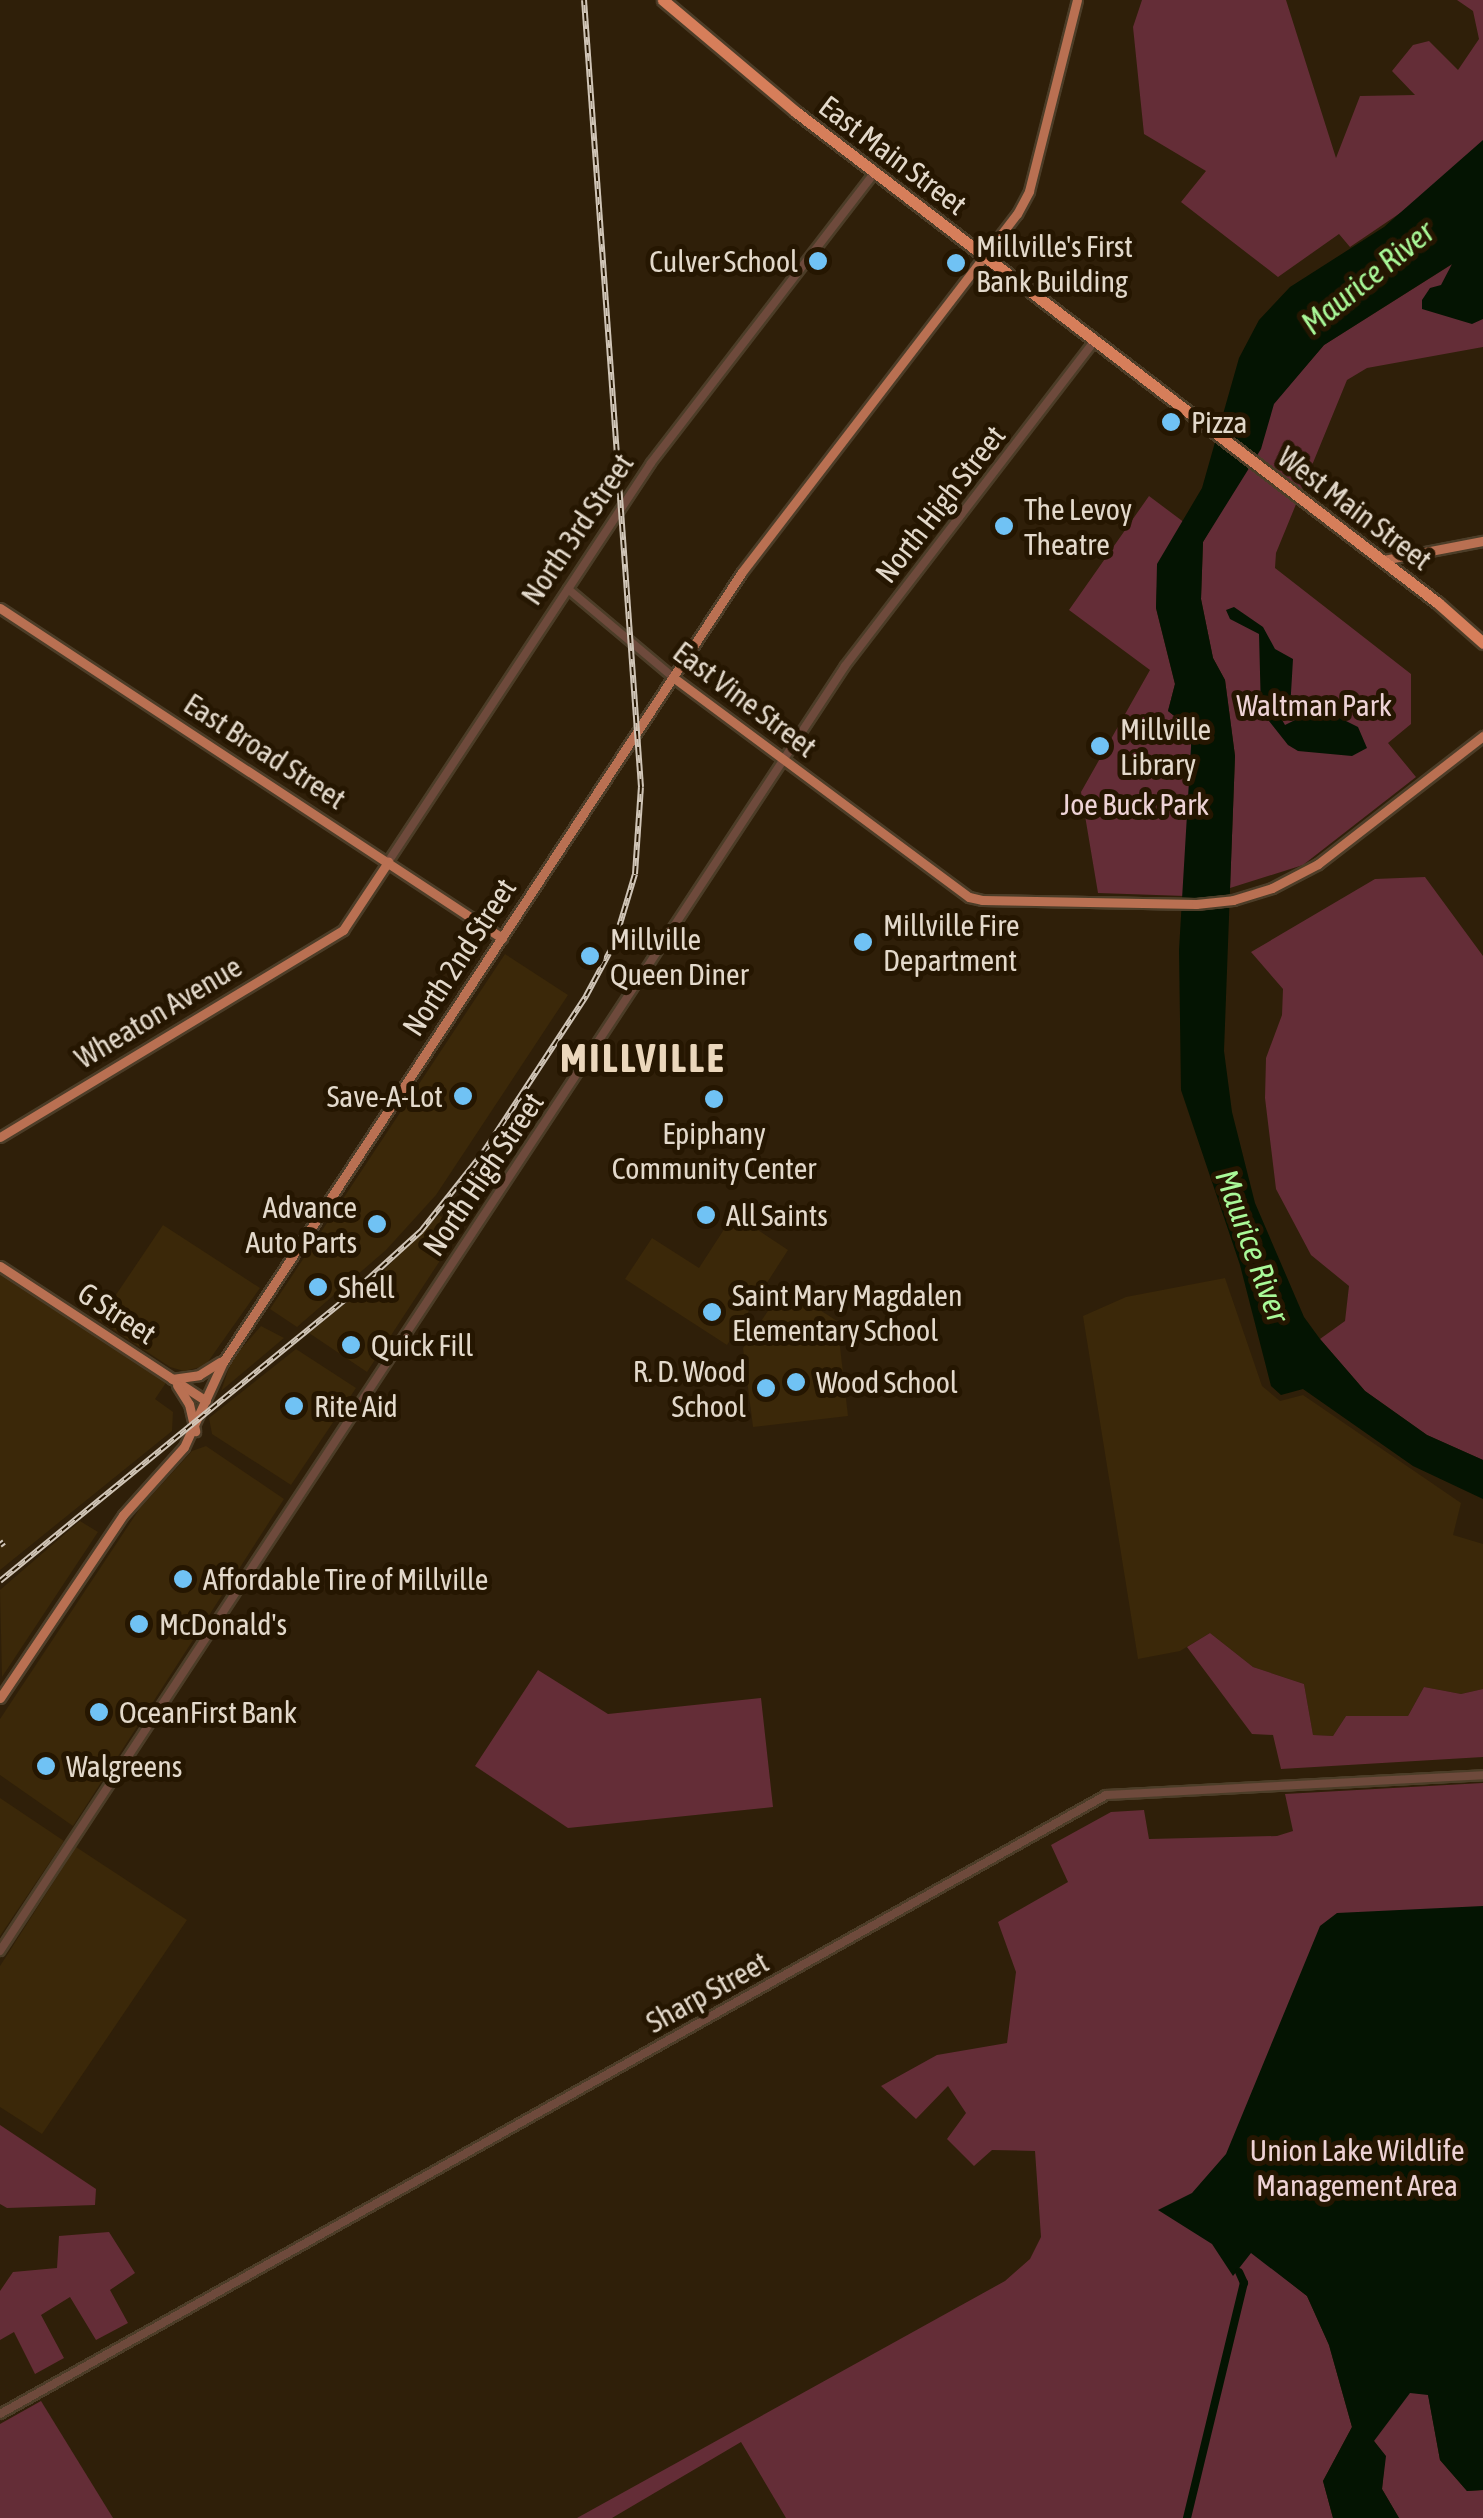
<!DOCTYPE html>
<style>
body{margin:0}
#map{position:relative;width:1483px;height:2518px;overflow:hidden;background:#2f1f09;font-family:"Asap Condensed",sans-serif}
div>[style]{position:absolute}
.built>*{inset:0;background:#3b2809}
.green>*{inset:0;background:#642d37}
.water>*{inset:0;background:#041402}
.canal>*{height:8px;margin:-4px;padding:0 4px;transform-origin:4px;border-radius:4px;background:#041402}
.roads{filter:drop-shadow(2px 0 #4c3d28) drop-shadow(-2px 0 #4c3d28) drop-shadow(0 2px #4c3d28) drop-shadow(0 -2px #4c3d28)}
.minor>*{height:8px;margin:-4px;padding:0 4px;transform-origin:4px;border-radius:4px;background:#6e4a3c}
.major>*{height:9px;margin:-4.5px;padding:0 4.5px;transform-origin:4.5px;border-radius:4.5px;background:#b97052}
.highway>*{height:11px;margin:-5.5px;padding:0 5.5px;transform-origin:5.5px;border-radius:5.5px;background:#d67e5a}
.rail>*{height:6px;margin-top:-3px;transform-origin:0;background:repeating-linear-gradient(90deg,#251601 0 8px,#d0c5b7 0 16px);box-sizing:border-box;border-block:2px solid #d0c5b7}
.dots>*{width:28px;height:28px;translate:-50% -50%;box-sizing:border-box;border:5px solid #251601;border-radius:50%}
span{translate:-50% -50%;white-space:nowrap;text-align:center;line-height:1.15;-webkit-text-stroke:10px #251601;paint-order:stroke}
.street-label{font-size:30px;color:#e3d9cb}
.poi-label{font-size:30px;color:#e3d9cb}
.left{translate:0 -50%;text-align:left}
.right{translate:-100% -50%;text-align:right}
.park-label{font-size:30px;color:#eed3d6}
.water-label{font-size:32px;color:#a9f998;font-style:italic}
.district-label{font-size:40px;color:#ebd7bc;font-weight:700;letter-spacing:2.5px}
</style>
<div id="map">
<div class="built">
<div style="clip-path:polygon(505px 954px,568px 995px,436px 1195px,386px 1250px,297px 1327px,270px 1309px)"></div>
<div style="clip-path:polygon(734px 1214px,788px 1250px,727px 1345px,625px 1279px,652px 1238px,699px 1268px)"></div>
<div style="clip-path:polygon(439px 1215px,460px 1230px,367px 1372px,309px 1333px,372px 1282px)"></div>
<div style="clip-path:polygon(163px 1225px,260px 1288px,205px 1366px,184px 1371px,170px 1367px,99px 1320px)"></div>
<div style="clip-path:polygon(0 1266px,170px 1377px,155px 1399px,173px 1412px,172px 1431px,0 1570px)"></div>
<div style="clip-path:polygon(1225px 1278px,1262px 1386px,1280px 1401px,1303px 1395px,1461px 1503px,1453px 1535px,1483px 1544px,1483px 1689px,1461px 1694px,1424px 1687px,1408px 1716px,1346px 1716px,1333px 1736px,1313px 1735px,1304px 1684px,1253px 1667px,1210px 1633px,1180px 1651px,1138px 1659px,1083px 1316px,1126px 1297px)"></div>
<div style="clip-path:polygon(784px 1287px,837px 1321px,848px 1416px,753px 1427px,743px 1348px)"></div>
<div style="clip-path:polygon(261px 1326px,284px 1338px,221px 1391px,232px 1359px)"></div>
<div style="clip-path:polygon(296px 1349px,356px 1388px,291px 1485px,212px 1434px,209px 1418px)"></div>
<div style="clip-path:polygon(206px 1446px,284px 1499px,73px 1826px,0 1775px,0 1719px,140px 1508px,192px 1451px)"></div>
<div style="clip-path:polygon(80px 1521px,98px 1532px,2px 1677px,0 1590px)"></div>
<div style="clip-path:polygon(0 1798px,64px 1841px,0 1936px)"></div>
<div style="clip-path:polygon(76px 1847px,187px 1920px,42px 2134px,0 2107px,0 1966px)"></div>
</div>
<div class="green">
<div style="clip-path:polygon(1142px 0,1286px 0,1336px 158px,1360px 96px,1415px 95px,1392px 71px,1413px 45px,1429px 41px,1458px 70px,1479px 39px,1473px 11px,1457px 0,1483px 0,1483px 148px,1471px 165px,1350px 247px,1339px 234px,1278px 277px,1181px 202px,1206px 171px,1144px 134px,1133px 27px)"></div>
<div style="clip-path:polygon(1454px 263px,1483px 286px,1483px 347px,1367px 368px,1347px 380px,1276px 553px,1275px 568px,1411px 674px,1411px 724px,1388px 743px,1416px 777px,1303px 865px,1230px 888px,1235px 756px,1225px 680px,1213px 658px,1201px 599px,1203px 542px,1244px 470px,1273px 404px,1324px 345px)"></div>
<div style="clip-path:polygon(1149px 496px,1185px 523px,1158px 564px,1156px 608px,1175px 684px,1168px 711px,1192px 730px,1185px 896px,1098px 893px,1081px 792px,1150px 670px,1069px 610px)"></div>
<div style="clip-path:polygon(1425px 877px,1483px 956px,1483px 1460px,1427px 1435px,1365px 1391px,1320px 1339px,1345px 1321px,1349px 1286px,1311px 1255px,1276px 1189px,1265px 1098px,1266px 1058px,1282px 1015px,1283px 989px,1251px 952px,1375px 879px)"></div>
<div style="clip-path:polygon(1210px 1633px,1253px 1667px,1304px 1684px,1313px 1735px,1333px 1736px,1346px 1716px,1408px 1716px,1424px 1687px,1461px 1694px,1483px 1689px,1483px 1757px,1281px 1769px,1273px 1735px,1252px 1734px,1187px 1647px)"></div>
<div style="clip-path:polygon(538px 1670px,608px 1714px,761px 1698px,773px 1807px,568px 1828px,475px 1766px)"></div>
<div style="clip-path:polygon(1483px 1783px,1483px 2437px,1431px 2393px,1419px 2394px,1428px 2394px,1440px 2460px,1467px 2491px,1483px 2490px,1483px 2518px,1399px 2518px,1382px 2489px,1385px 2456px,1374px 2441px,1312px 2297px,1253px 2253px,1307px 2296px,1329px 2345px,1352px 2427px,1323px 2481px,1333px 2518px,786px 2518px,741px 2442px,612px 2518px,577px 2518px,1005px 2281px,1030px 2259px,1041px 2237px,1035px 2151px,992px 2150px,974px 2166px,947px 2139px,966px 2113px,948px 2086px,916px 2119px,881px 2086px,937px 2055px,1007px 2043px,1016px 1972px,998px 1922px,1068px 1882px,1051px 1845px,1111px 1812px,1144px 1810px,1149px 1839px,1277px 1836px,1293px 1831px,1285px 1794px)"></div>
<div style="clip-path:polygon(0 2125px,96px 2189px,95px 2205px,7px 2208px,0 2204px)"></div>
<div style="clip-path:polygon(109px 2232px,135px 2273px,110px 2290px,128px 2323px,96px 2340px,70px 2297px,41px 2315px,64px 2358px,35px 2374px,14px 2332px,0 2340px,0 2291px,13px 2272px,57px 2268px,59px 2236px)"></div>
<div style="clip-path:polygon(41px 2401px,113px 2518px,0 2518px,0 2424px)"></div>
</div>
<div class="water">
<div style="clip-path:polygon(1483px 140px,1483px 319px,1472px 324px,1422px 309px,1422px 300px,1430px 288px,1441px 285px,1452px 264px,1324px 345px,1274px 404px,1261px 449px,1203px 542px,1201px 599px,1213px 658px,1225px 680px,1235px 756px,1224px 1051px,1232px 1112px,1255px 1203px,1304px 1317px,1320px 1339px,1365px 1391px,1427px 1435px,1483px 1460px,1483px 1499px,1413px 1466px,1303px 1389px,1281px 1395px,1271px 1386px,1240px 1265px,1181px 1090px,1179px 950px,1192px 730px,1168px 711px,1175px 684px,1156px 608px,1157px 564px,1202px 488px,1239px 358px,1259px 320px,1290px 287px,1384px 227px)"></div>
<div style="clip-path:polygon(1234px 607px,1263px 627px,1275px 649px,1293px 659px,1290px 710px,1281px 718px,1285px 725px,1307px 714px,1332px 714px,1358px 727px,1367px 748px,1352px 756px,1298px 751px,1288px 745px,1261px 711px,1259px 634px,1230px 619px,1226px 610px)"></div>
<div style="clip-path:polygon(1483px 1906px,1483px 2490px,1467px 2491px,1440px 2460px,1428px 2395px,1410px 2393px,1374px 2441px,1386px 2456px,1382px 2489px,1399px 2518px,1333px 2518px,1323px 2481px,1352px 2427px,1329px 2345px,1307px 2296px,1251px 2253px,1233px 2276px,1212px 2244px,1158px 2210px,1192px 2193px,1226px 2154px,1320px 1926px,1337px 1913px)"></div>
</div>
<div class="canal">
<div style="left:1187px;top:2518px;width:242px;rotate:-76.4deg"></div>
<div style="left:1244px;top:2283px;width:12px;rotate:-114deg"></div>
</div>
<div class="roads">
<div class="minor">
<div style="left:568px;top:589px;width:138px;rotate:40deg"></div>
<div style="left:388px;top:862px;width:478px;rotate:-56.6deg"></div>
<div style="left:651px;top:463px;width:367px;rotate:-52.4deg"></div>
<div style="left:0;top:1951px;width:1538px;rotate:-56.67deg"></div>
<div style="left:845px;top:666px;width:411px;rotate:-52.5deg"></div>
<div style="left:0;top:2414px;width:1267px;rotate:-29.23deg"></div>
<div style="left:1106px;top:1795px;width:378px;rotate:-3deg"></div>
</div>
<div class="major">
<div style="left:1383px;top:560px;width:102px;rotate:-10.8deg"></div>
<div style="left:0;top:608px;width:601px;rotate:33.32deg"></div>
<div style="left:674px;top:678px;width:367px;rotate:36.6deg"></div>
<div style="left:969px;top:897px;width:13px;rotate:13deg"></div>
<div style="left:982px;top:900px;width:214px;rotate:1.1deg"></div>
<div style="left:1196px;top:904px;width:37px;rotate:-6deg"></div>
<div style="left:1233px;top:900px;width:41px;rotate:-17.1deg"></div>
<div style="left:1272px;top:888px;width:52px;rotate:-27.6deg"></div>
<div style="left:1318px;top:864px;width:209px;rotate:-37.8deg"></div>
<div style="left:0;top:1137px;width:401px;rotate:-31.1deg"></div>
<div style="left:343px;top:930px;width:82px;rotate:-56.5deg"></div>
<div style="left:0;top:1266px;width:246px;rotate:33.2deg"></div>
<div style="left:172px;top:1379px;width:27px;rotate:-8deg"></div>
<div style="left:199px;top:1375px;width:25px;rotate:-32deg"></div>
<div style="left:177px;top:1385px;width:22px;rotate:58deg"></div>
<div style="left:189px;top:1404px;width:28px;rotate:77deg"></div>
<div style="left:0;top:1698px;width:220px;rotate:-56.1deg"></div>
<div style="left:123px;top:1515px;width:91px;rotate:-48.1deg"></div>
<div style="left:184px;top:1447px;width:94px;rotate:-65.4deg"></div>
<div style="left:223px;top:1362px;width:945px;rotate:-56.7deg"></div>
<div style="left:742px;top:572px;width:451px;rotate:-52.5deg"></div>
<div style="left:1017px;top:214px;width:26px;rotate:-62deg"></div>
<div style="left:1029px;top:191px;width:197px;rotate:-75.9deg"></div>
</div>
<div class="highway">
<div style="left:663px;top:0;width:174px;rotate:40.1deg"></div>
<div style="left:796px;top:112px;width:808px;rotate:37.41deg"></div>
<div style="left:1438px;top:603px;width:60px;rotate:41.6deg"></div>
</div>
</div>
<div class="rail">
<div style="left:0;top:1545px;width:5px;rotate:-37deg"></div>
<div style="left:0;top:1581px;width:445px;rotate:-39.2deg"></div>
<div style="left:345px;top:1300px;width:103px;rotate:-42.2deg"></div>
<div style="left:421px;top:1231px;width:100px;rotate:-51.5deg"></div>
<div style="left:483px;top:1153px;width:188px;rotate:-56.7deg"></div>
<div style="left:586px;top:996px;width:59px;rotate:-61.7deg"></div>
<div style="left:614px;top:944px;width:73px;rotate:-73.3deg"></div>
<div style="left:635px;top:874px;width:87px;rotate:-86.1deg"></div>
<div style="left:641px;top:787px;width:789px;rotate:-94.14deg"></div>
</div>
<div class="dots">
<div style="left:818px;top:261px;background:#70c2f4"></div>
<div style="left:956px;top:263px;background:#70c2f4"></div>
<div style="left:1171px;top:422px;background:#70c2f4"></div>
<div style="left:1004px;top:526px;background:#70c2f4"></div>
<div style="left:1100px;top:746px;background:#70c2f4"></div>
<div style="left:863px;top:942px;background:#70c2f4"></div>
<div style="left:590px;top:956px;background:#70c2f4"></div>
<div style="left:463px;top:1096px;background:#70c2f4"></div>
<div style="left:714px;top:1099px;background:#70c2f4"></div>
<div style="left:706px;top:1215px;background:#70c2f4"></div>
<div style="left:377px;top:1224px;background:#70c2f4"></div>
<div style="left:318px;top:1287px;background:#70c2f4"></div>
<div style="left:712px;top:1312px;background:#70c2f4"></div>
<div style="left:351px;top:1345px;background:#70c2f4"></div>
<div style="left:796px;top:1382px;background:#70c2f4"></div>
<div style="left:766px;top:1388px;background:#70c2f4"></div>
<div style="left:294px;top:1406px;background:#70c2f4"></div>
<div style="left:183px;top:1579px;background:#70c2f4"></div>
<div style="left:139px;top:1624px;background:#70c2f4"></div>
<div style="left:99px;top:1712px;background:#70c2f4"></div>
<div style="left:46px;top:1766px;background:#70c2f4"></div>
</div>
<div class="street-label">
<span style="left:893px;top:155px;rotate:37deg">East Main Street</span>
<span style="left:940px;top:504px;rotate:-52deg">North High Street</span>
<span style="left:1355px;top:508px;rotate:37deg">West Main Street</span>
<span style="left:577px;top:529px;rotate:-56deg">North 3rd Street</span>
<span style="left:745px;top:699px;rotate:37deg">East Vine Street</span>
<span style="left:265px;top:751px;rotate:33deg">East Broad Street</span>
<span style="left:459px;top:957px;rotate:-57deg">North 2nd Street</span>
<span style="left:158px;top:1012px;rotate:-31deg">Wheaton Avenue</span>
<span style="left:483px;top:1174px;rotate:-56deg">North High Street</span>
<span style="left:117px;top:1313px;rotate:33deg">G Street</span>
<span style="left:707px;top:1992px;rotate:-29deg">Sharp Street</span>
</div>
<div class="poi-label">
<span class="left" style="left:976px;top:263px">Millville's First<br>Bank Building</span>
<span class="right" style="left:798px;top:261px">Culver School</span>
<span class="left" style="left:1191px;top:422px">Pizza</span>
<span class="left" style="left:1024px;top:526px">The Levoy<br>Theatre</span>
<span class="left" style="left:1120px;top:746px">Millville<br>Library</span>
<span class="left" style="left:883px;top:942px">Millville Fire<br>Department</span>
<span class="left" style="left:610px;top:956px">Millville<br>Queen Diner</span>
<span class="right" style="left:443px;top:1096px">Save-A-Lot</span>
<span style="left:714px;top:1150px">Epiphany<br>Community Center</span>
<span class="right" style="left:357px;top:1224px">Advance<br>Auto Parts</span>
<span class="left" style="left:726px;top:1215px">All Saints</span>
<span class="left" style="left:338px;top:1287px">Shell</span>
<span class="left" style="left:732px;top:1312px">Saint Mary Magdalen<br>Elementary School</span>
<span class="left" style="left:371px;top:1345px">Quick Fill</span>
<span class="right" style="left:746px;top:1388px">R. D. Wood<br>School</span>
<span class="left" style="left:816px;top:1382px">Wood School</span>
<span class="left" style="left:314px;top:1406px">Rite Aid</span>
<span class="left" style="left:203px;top:1579px">Affordable Tire of Millville</span>
<span class="left" style="left:159px;top:1624px">McDonald's</span>
<span class="left" style="left:119px;top:1712px">OceanFirst Bank</span>
<span class="left" style="left:66px;top:1766px">Walgreens</span>
</div>
<div class="park-label">
<span style="left:1314px;top:705px">Waltman Park</span>
<span style="left:1135px;top:804px">Joe Buck Park</span>
<span style="left:1357px;top:2167px">Union Lake Wildlife<br>Management Area</span>
</div>
<div class="water-label">
<span style="left:1368px;top:278px;rotate:-39deg">Maurice River</span>
<span style="left:1252px;top:1246px;rotate:70deg">Maurice River</span>
</div>
<div class="district-label">
<span style="left:643px;top:1058px">MILLVILLE</span>
</div>
</div>
